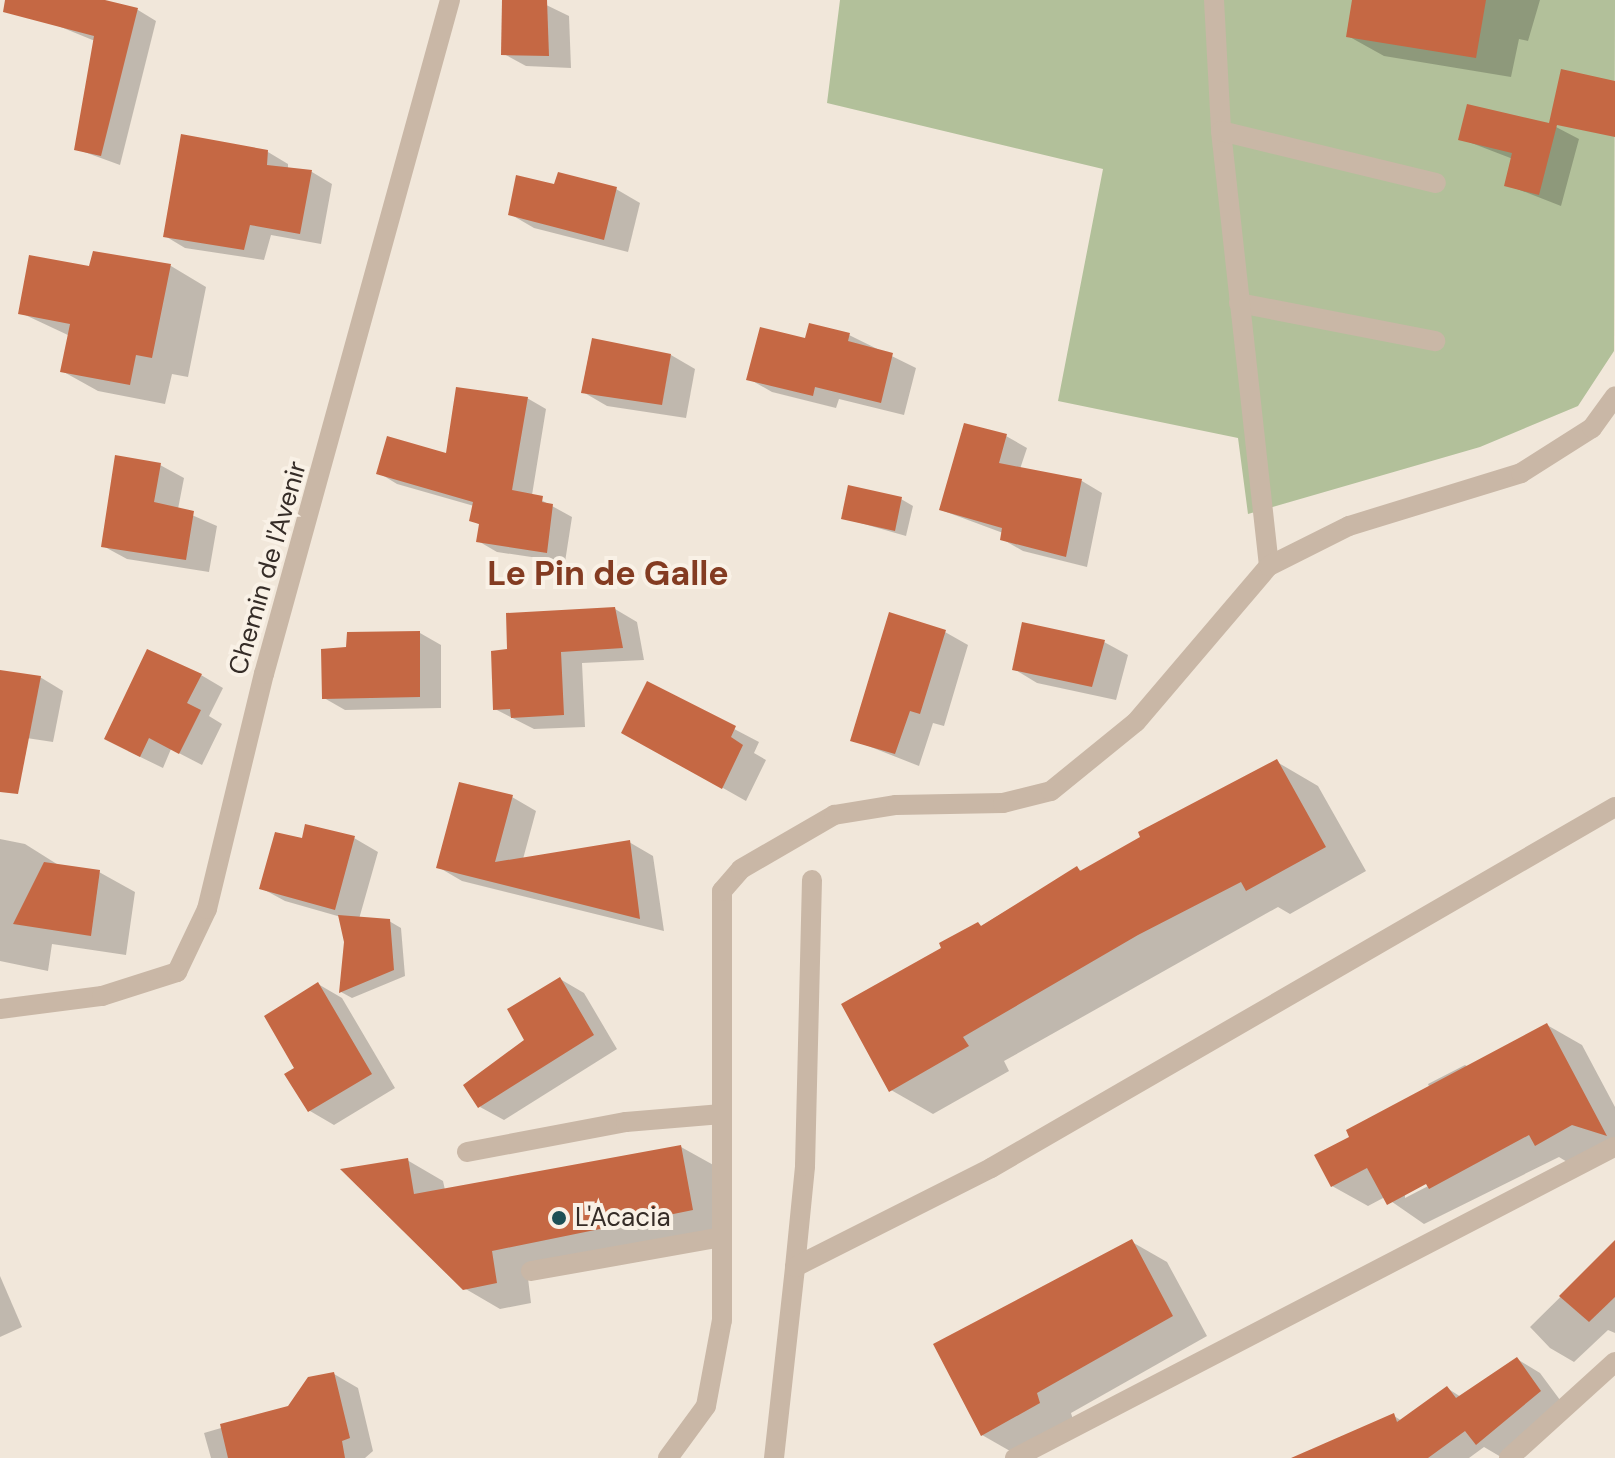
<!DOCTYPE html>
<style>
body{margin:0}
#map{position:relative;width:1615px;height:1458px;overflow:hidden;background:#f1e7da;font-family:"DM Sans",sans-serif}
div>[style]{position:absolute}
.green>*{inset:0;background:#b2c09a}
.shadow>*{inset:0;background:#0003}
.building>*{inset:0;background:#c56844}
.lane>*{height:20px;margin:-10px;padding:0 10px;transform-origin:10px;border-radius:10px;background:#c9b7a6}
.street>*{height:20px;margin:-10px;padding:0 10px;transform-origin:10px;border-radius:10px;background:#c9b7a6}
.dots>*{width:22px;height:22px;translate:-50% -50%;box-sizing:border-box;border:4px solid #f9f1e6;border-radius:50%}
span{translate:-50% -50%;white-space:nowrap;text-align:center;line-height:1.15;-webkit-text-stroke:8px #f9f1e6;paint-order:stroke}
.street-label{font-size:26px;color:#352c27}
.poi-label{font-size:26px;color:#352c27}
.left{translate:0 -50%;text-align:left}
.district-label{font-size:34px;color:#833b21;font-weight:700}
</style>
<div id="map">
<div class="green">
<div style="clip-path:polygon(840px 0,1615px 0,1614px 351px,1578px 406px,1480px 447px,1248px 514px,1238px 438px,1058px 401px,1103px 169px,827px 103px)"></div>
</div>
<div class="shadow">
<div style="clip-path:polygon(57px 0,97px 0,138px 10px,156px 21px,120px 165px,76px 149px,95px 41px,51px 23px)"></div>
<div style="clip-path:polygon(504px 0,536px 0,569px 16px,571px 68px,526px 66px,504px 54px)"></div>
<div style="clip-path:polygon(1354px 0,1540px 0,1528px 41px,1519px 39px,1511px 77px,1384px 56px,1348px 36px)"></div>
<div style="clip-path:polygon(1556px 127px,1579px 139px,1561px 206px,1507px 185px,1513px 159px,1461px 139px)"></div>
<div style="clip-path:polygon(268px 152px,288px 164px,288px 170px,312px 172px,332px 184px,321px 244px,271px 235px,264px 260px,185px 248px,165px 236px)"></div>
<div style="clip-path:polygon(616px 189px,640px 203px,628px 252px,534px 228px,510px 214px)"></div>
<div style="clip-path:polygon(94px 253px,171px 266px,206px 287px,188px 377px,172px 374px,165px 404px,98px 391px,62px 371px,70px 336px,21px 313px,91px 268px)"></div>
<div style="clip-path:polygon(849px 335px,916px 368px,904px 415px,839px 399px,836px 408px,772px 392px,749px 379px,806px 341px)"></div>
<div style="clip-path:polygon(671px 355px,695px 369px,686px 418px,607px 406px,583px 392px)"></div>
<div style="clip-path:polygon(527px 398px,546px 409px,532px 495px,572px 517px,565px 562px,497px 552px,478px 541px,481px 525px,471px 520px,474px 506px,397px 484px,379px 473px,447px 456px)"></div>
<div style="clip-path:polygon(1006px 436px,1027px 448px,1020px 469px,1082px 481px,1102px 493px,1087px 567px,1023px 551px,1002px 539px,1003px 533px,941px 510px)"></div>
<div style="clip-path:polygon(160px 465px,184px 478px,178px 509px,217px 526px,209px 572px,127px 559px,103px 546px)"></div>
<div style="clip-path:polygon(901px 499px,913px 506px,906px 536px,843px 518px)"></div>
<div style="clip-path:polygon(615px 609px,637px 622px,644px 660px,582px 663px,585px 727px,534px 729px,495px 709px,509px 651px)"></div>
<div style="clip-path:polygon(1024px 625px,1104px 642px,1128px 655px,1116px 700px,1037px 683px,1014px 669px)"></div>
<div style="clip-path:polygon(945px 632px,968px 645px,944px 726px,933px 723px,919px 766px,853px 740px)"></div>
<div style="clip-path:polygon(420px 633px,441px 645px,441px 708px,345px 710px,324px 698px,348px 649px)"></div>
<div style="clip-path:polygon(0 672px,40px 677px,63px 691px,53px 742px,0 734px)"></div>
<div style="clip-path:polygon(201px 675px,223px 688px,209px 716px,222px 724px,202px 765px,171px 749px,163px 768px,128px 751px)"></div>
<div style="clip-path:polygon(648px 684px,759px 742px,754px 753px,766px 760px,746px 801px,624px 732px)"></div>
<div style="clip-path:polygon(1277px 762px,1318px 786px,1366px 871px,1290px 914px,1278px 907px,1004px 1061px,1009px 1071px,933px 1114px,891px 1090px,943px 949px,1077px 868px,1083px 872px)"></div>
<div style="clip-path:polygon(512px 797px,536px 811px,523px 859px,629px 842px,653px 856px,664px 931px,462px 881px,438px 867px)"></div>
<div style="clip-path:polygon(354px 838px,378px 852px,359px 919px,389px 921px,401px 928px,405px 976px,352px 998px,341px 992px,346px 942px,341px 917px,285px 901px,261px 888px,303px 840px)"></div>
<div style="clip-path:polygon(0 839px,25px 844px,60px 866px,99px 872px,135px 892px,126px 955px,52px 944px,48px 971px,0 961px)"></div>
<div style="clip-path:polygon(560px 979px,584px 993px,617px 1049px,504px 1120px,480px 1107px,527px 1040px)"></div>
<div style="clip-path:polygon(318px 984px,342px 998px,395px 1088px,334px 1125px,310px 1111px,286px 1075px,296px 1068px)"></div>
<div style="clip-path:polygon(evenodd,1547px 1025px,1582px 1045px,1615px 1107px,1615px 1146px,1572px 1165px,1559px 1157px,1424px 1224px,1385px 1197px,1368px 1206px,1332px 1186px,1352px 1137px,1430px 1089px,1428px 1084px,1465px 1065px,1470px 1068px,1547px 1025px,1434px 1178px,1436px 1182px,1405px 1198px,1405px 1194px,1434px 1178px)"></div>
<div style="clip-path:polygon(681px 1147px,717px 1167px,728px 1230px,527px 1270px,531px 1303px,500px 1309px,464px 1288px,344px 1170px,407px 1160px,443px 1181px,445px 1190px)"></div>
<div style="clip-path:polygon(1132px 1242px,1167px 1262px,1207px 1336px,1071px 1413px,1074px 1423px,1017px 1455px,982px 1435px)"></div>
<div style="clip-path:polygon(1607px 1251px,1615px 1256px,1615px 1333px,1608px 1330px,1574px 1362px,1550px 1348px,1530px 1327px)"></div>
<div style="clip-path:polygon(0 1276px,22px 1327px,0 1337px)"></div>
<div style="clip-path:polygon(1517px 1359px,1540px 1373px,1563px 1404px,1501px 1457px,1484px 1447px,1469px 1458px,1345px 1458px,1394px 1416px,1402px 1421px,1447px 1388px,1461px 1397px)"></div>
<div style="clip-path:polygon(334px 1374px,358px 1388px,373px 1451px,365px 1458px,211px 1458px,204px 1433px,289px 1408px)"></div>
</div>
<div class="building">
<div style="clip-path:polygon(5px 0,105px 0,138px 8px,101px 156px,74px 150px,94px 36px,3px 12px)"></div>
<div style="clip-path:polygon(502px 0,547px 0,549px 56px,501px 55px)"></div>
<div style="clip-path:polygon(1352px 0,1486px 0,1476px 58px,1346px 37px)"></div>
<div style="clip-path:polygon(1561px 69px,1615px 81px,1615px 137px,1557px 125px,1539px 195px,1504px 186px,1512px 153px,1458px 140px,1467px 104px,1549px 123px)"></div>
<div style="clip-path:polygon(181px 134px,268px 150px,267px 165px,312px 170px,300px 234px,250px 225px,244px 250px,163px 237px)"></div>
<div style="clip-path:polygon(558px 172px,617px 187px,604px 240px,508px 215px,516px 175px,554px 184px)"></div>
<div style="clip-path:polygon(93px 251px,171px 264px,152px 358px,136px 355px,130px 385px,60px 372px,70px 324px,18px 314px,29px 255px,89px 266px)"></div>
<div style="clip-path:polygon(809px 323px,850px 333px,848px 341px,893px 353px,881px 403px,815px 387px,813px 396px,746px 380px,760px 327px,805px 338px)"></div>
<div style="clip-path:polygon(592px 338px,671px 354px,662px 405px,581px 393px)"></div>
<div style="clip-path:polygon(456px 387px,528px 397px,512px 490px,543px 496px,542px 502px,553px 504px,547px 553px,476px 542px,479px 524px,469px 521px,473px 502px,376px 474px,387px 436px,446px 453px)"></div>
<div style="clip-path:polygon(964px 423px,1007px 434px,999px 463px,1082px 479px,1066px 557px,1000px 540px,1002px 528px,939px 510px)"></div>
<div style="clip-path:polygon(115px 455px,161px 463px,154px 502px,194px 511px,186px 560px,101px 547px)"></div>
<div style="clip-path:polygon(848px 485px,902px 497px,895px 531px,841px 519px)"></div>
<div style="clip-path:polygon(615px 607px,623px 648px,561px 652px,564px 715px,511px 718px,510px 709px,493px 710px,491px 651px,507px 649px,506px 613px)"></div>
<div style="clip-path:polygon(889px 612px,946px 630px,920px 714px,910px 711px,895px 754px,850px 741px)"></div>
<div style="clip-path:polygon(1022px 622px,1105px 640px,1092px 687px,1012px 670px)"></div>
<div style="clip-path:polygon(420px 631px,420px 697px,322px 699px,321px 649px,346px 647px,347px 632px)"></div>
<div style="clip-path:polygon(147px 649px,202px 674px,187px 703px,201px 710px,179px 754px,149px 738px,140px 757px,104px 739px)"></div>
<div style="clip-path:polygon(0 670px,41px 676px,18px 794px,0 792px)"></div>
<div style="clip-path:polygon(647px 681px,736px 726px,731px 737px,743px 745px,722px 789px,621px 733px)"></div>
<div style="clip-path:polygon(1277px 759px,1326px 847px,1246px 891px,1241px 882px,1138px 935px,963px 1037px,969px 1046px,889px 1092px,841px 1004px,941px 948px,939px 943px,978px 922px,981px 926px,1077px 866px,1080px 871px,1140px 837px,1138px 832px)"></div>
<div style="clip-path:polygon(459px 782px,513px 795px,495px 862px,630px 840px,640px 919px,436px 868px)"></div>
<div style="clip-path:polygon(305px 824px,355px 836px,335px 910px,259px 889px,275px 832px,302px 838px)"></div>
<div style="clip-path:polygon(44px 862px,100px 870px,91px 936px,13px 924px)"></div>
<div style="clip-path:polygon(338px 915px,390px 919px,394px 970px,339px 993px,344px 942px)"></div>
<div style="clip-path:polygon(560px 977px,594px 1035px,478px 1108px,463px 1085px,524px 1040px,507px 1009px)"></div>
<div style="clip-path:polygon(318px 982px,372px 1074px,308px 1112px,284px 1074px,294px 1068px,264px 1016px)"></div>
<div style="clip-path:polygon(1547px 1023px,1607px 1136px,1572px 1125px,1535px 1146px,1529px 1135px,1429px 1189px,1426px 1184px,1387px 1205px,1367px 1168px,1331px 1187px,1314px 1155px,1349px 1137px,1346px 1130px)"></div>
<div style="clip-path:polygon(681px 1145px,693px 1210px,492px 1251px,497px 1283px,463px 1290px,340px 1169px,408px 1158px,414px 1194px)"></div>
<div style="clip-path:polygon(1132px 1239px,1173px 1316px,1037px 1393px,1040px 1403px,981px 1436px,933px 1344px)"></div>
<div style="clip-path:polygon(1615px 1240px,1615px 1297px,1589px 1322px,1559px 1296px)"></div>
<div style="clip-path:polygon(1517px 1357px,1541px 1391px,1476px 1445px,1465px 1431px,1428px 1458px,1291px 1458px,1394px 1413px,1397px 1422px,1447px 1386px,1456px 1398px)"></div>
<div style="clip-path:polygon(334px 1372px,350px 1438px,342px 1441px,345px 1458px,228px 1458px,220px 1424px,288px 1406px,308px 1377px)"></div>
</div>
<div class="lane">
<div style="left:1214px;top:0;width:131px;rotate:86.9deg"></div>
<div style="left:1239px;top:303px;width:200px;rotate:11deg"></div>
<div style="left:1269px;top:566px;width:438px;rotate:-96.3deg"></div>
<div style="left:1221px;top:131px;width:221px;rotate:13.6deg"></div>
<div style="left:467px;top:1152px;width:162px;rotate:-10.7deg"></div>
<div style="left:626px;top:1122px;width:96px;rotate:-4.8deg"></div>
<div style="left:795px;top:1267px;width:101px;rotate:-84.3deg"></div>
<div style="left:805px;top:1166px;width:286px;rotate:-88.6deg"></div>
<div style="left:531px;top:1271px;width:194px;rotate:-10.1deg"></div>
<div style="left:668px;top:1458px;width:64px;rotate:-53.8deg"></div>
<div style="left:706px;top:1406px;width:87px;rotate:-79.5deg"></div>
<div style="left:722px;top:1320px;width:429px;rotate:-90deg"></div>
<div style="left:722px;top:891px;width:29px;rotate:-49deg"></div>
<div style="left:741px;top:869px;width:108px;rotate:-30.1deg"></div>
<div style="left:834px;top:815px;width:63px;rotate:-9.2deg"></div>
<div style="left:896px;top:805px;width:107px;rotate:-1.1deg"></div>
<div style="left:1003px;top:803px;width:49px;rotate:-14deg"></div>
<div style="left:1051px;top:791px;width:109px;rotate:-39.1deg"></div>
<div style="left:1136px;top:722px;width:205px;rotate:-49.6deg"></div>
<div style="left:1269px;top:566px;width:89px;rotate:-26.6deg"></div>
<div style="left:1349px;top:526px;width:180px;rotate:-17.1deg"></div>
<div style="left:1521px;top:473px;width:84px;rotate:-32.4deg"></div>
<div style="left:1592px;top:428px;width:39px;rotate:-54deg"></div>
<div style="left:774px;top:1458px;width:192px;rotate:-83.7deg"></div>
<div style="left:795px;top:1267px;width:220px;rotate:-26.8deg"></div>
<div style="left:991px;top:1168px;width:721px;rotate:-30.05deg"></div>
<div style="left:1015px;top:1458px;width:675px;rotate:-27.44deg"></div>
</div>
<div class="street">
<div style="left:0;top:1009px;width:103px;rotate:-7.3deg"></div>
<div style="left:102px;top:996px;width:79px;rotate:-17.7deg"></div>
<div style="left:177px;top:972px;width:70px;rotate:-64.5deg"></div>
<div style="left:207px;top:909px;width:242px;rotate:-76.4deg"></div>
<div style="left:264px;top:674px;width:699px;rotate:-74.57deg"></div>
<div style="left:1509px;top:1458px;width:143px;rotate:-42.2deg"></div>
</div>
<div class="dots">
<div style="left:559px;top:1218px;background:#1d5056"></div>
</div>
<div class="street-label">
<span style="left:268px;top:568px;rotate:-74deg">Chemin de l'Avenir</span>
</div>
<div class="poi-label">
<span class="left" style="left:575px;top:1218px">L'Acacia</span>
</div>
<div class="district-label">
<span style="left:608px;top:574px">Le Pin de Galle</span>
</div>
</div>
